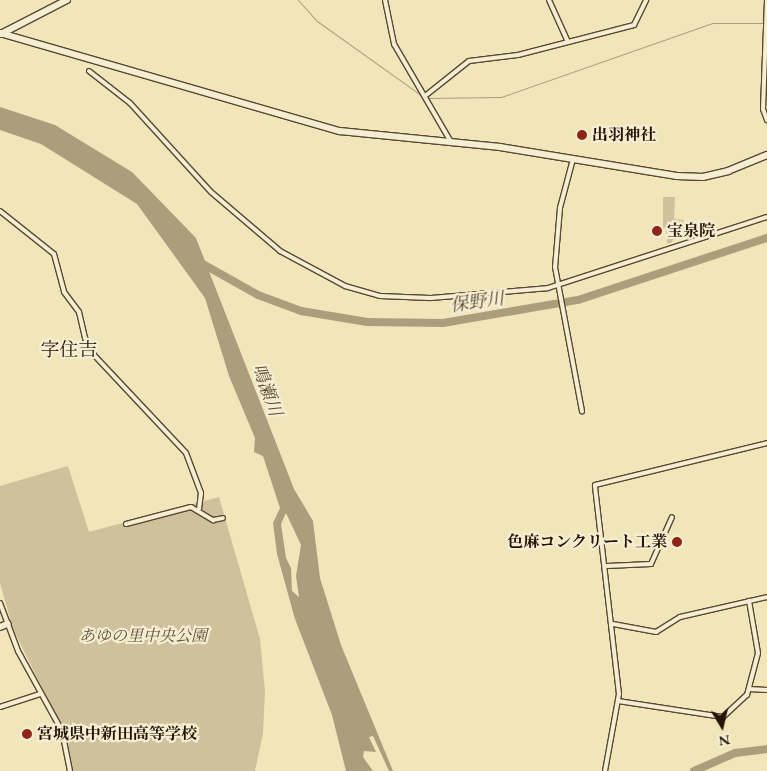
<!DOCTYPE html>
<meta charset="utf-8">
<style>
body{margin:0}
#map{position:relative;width:767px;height:771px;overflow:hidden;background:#f1e5ba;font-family:"EB Garamond","Noto Serif JP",serif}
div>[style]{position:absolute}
.green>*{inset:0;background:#cec19b}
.water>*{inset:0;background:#ac9e7c}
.stream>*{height:1px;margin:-0.5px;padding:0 0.5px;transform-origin:0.5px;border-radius:0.5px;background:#ac9e7c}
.river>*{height:8px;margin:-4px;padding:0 4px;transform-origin:4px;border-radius:4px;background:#ac9e7c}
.roads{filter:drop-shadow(1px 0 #584831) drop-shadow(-1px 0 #584831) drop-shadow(0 1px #584831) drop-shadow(0 -1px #584831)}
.street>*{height:4px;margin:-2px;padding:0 2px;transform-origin:2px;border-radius:2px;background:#f6eed2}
.secondary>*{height:5.5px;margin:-2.75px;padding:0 2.75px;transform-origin:2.75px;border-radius:2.75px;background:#f6eed2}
.dots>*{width:14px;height:14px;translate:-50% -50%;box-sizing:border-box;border:2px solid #f6eed2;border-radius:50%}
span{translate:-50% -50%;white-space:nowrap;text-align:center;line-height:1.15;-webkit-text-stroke:4.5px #f6eed2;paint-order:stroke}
.poi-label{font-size:16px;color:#251403;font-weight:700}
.left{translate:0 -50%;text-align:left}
.right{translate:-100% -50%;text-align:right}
.park-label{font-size:16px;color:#605138;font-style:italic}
.water-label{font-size:18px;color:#5b4b33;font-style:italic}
.quarter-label{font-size:19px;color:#251403}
.north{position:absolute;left:697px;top:701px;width:50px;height:50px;-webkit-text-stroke:4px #f6eed2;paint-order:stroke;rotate:171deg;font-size:14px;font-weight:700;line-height:20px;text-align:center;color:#251403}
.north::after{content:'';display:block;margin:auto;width:18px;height:22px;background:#251403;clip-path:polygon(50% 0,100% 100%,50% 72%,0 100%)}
</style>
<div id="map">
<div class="green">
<div style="clip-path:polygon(663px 197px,675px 197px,674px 219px,684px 220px,683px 233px,677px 234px,671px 243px,667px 243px,666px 228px,663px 228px)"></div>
<div style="clip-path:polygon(68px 466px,89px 532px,219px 497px,260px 639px,265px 692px,263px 733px,255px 771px,67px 771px,54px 712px,13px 629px,0 583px,0 486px)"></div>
</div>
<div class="water">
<div style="clip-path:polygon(evenodd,0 107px,55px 125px,132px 172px,196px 238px,294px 489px,313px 521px,320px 578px,341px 645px,393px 771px,389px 771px,373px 736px,369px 737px,376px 752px,364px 751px,363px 757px,373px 771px,346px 771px,332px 715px,295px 619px,277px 554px,273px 523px,280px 508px,263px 456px,254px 452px,255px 438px,229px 376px,205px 298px,137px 204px,41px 144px,0 130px,0 107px,286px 513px,301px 545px,296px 576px,299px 597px,292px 591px,291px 568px,286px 558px,281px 524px,286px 513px)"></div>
</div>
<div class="stream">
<div style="left:298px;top:0;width:28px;rotate:48deg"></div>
<div style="left:317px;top:21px;width:129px;rotate:35.5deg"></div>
<div style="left:428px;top:98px;width:73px;rotate:-0.8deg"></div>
<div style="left:501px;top:97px;width:224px;rotate:-19.3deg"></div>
<div style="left:712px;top:23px;width:52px"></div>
</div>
<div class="river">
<div style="left:201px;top:263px;width:65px;rotate:29.3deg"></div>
<div style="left:258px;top:295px;width:46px;rotate:20.4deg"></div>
<div style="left:301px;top:311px;width:67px;rotate:9.5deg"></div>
<div style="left:367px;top:322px;width:76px;rotate:0.8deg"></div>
<div style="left:443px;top:323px;width:137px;rotate:-9.7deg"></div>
<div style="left:578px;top:300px;width:199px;rotate:-18.2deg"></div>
<div style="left:694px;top:771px;width:45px;rotate:-23.7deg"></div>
<div style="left:735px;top:753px;width:32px;rotate:-7deg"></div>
</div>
<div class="roads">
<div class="street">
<div style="left:385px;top:0;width:45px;rotate:78.4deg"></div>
<div style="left:394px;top:44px;width:113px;rotate:59.8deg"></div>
<div style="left:549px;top:0;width:46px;rotate:65.7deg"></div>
<div style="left:767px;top:0;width:109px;rotate:92.1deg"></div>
<div style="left:763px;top:109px;width:12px;rotate:70deg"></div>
<div style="left:89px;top:71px;width:52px;rotate:38deg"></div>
<div style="left:130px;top:103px;width:120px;rotate:47.7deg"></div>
<div style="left:211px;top:192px;width:91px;rotate:40.5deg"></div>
<div style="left:280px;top:251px;width:74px;rotate:28.3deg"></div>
<div style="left:345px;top:286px;width:36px;rotate:16deg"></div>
<div style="left:380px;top:296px;width:50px;rotate:2.3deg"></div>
<div style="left:430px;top:298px;width:118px;rotate:-4.8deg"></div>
<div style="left:548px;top:288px;width:230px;rotate:-18deg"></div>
<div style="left:425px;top:96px;width:56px;rotate:-38.5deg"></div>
<div style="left:469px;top:61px;width:49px;rotate:-7deg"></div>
<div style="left:518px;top:55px;width:120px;rotate:-14.5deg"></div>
<div style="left:634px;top:25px;width:28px;rotate:-64deg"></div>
<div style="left:573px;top:159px;width:51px;rotate:104.9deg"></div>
<div style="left:560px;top:208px;width:59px;rotate:94.8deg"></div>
<div style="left:555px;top:267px;width:147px;rotate:79.4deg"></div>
<div style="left:0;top:211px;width:69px;rotate:38.5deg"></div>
<div style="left:54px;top:254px;width:39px;rotate:75deg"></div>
<div style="left:64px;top:292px;width:25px;rotate:53deg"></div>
<div style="left:79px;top:312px;width:27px;rotate:77deg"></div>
<div style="left:85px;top:338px;width:19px;rotate:62deg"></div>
<div style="left:94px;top:355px;width:134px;rotate:46.8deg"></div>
<div style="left:186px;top:453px;width:43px;rotate:69.4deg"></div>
<div style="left:201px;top:493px;width:16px;rotate:97deg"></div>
<div style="left:126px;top:524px;width:67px;rotate:-14.7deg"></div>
<div style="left:191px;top:507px;width:26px;rotate:31deg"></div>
<div style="left:213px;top:520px;width:10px;rotate:-11deg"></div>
<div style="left:607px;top:566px;width:44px;rotate:-2.6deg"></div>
<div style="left:651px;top:564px;width:51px;rotate:-65.9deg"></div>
<div style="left:0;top:603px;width:51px;rotate:69.4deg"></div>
<div style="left:18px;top:651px;width:91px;rotate:61.2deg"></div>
<div style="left:62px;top:731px;width:41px;rotate:78.7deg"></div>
<div style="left:613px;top:624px;width:44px;rotate:10.5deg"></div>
<div style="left:656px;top:632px;width:28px;rotate:-32deg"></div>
<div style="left:680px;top:617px;width:89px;rotate:-12.9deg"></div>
<div style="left:749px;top:689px;width:18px;rotate:3deg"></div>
<div style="left:618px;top:701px;width:106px;rotate:8.7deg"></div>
<div style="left:723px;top:717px;width:33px;rotate:-43deg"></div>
<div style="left:747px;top:695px;width:43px;rotate:-75.3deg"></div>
<div style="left:758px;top:653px;width:53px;rotate:-99.8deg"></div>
<div style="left:0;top:707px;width:42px;rotate:-18deg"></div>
<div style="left:605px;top:771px;width:78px;rotate:-79.7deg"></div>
<div style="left:619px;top:694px;width:210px;rotate:-96.6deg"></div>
<div style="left:595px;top:485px;width:177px;rotate:-13.7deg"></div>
</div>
<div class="secondary">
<div style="left:0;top:33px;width:354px;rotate:16.1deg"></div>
<div style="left:340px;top:131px;width:161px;rotate:5.7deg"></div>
<div style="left:500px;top:147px;width:179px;rotate:9.3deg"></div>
<div style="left:677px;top:176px;width:26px;rotate:2deg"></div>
<div style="left:703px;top:177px;width:26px;rotate:-13deg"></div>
<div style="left:728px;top:171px;width:42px;rotate:-22.3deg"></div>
<div style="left:1px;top:34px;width:74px;rotate:-27.3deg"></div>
<div style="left:0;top:627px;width:8px;rotate:-23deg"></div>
</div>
</div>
<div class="dots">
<div style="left:582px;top:135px;background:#8f2418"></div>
<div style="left:657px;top:231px;background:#8f2418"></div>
<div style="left:677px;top:542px;background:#8f2418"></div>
<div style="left:27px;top:734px;background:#8f2418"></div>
</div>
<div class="poi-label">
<span class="left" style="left:592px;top:135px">出羽神社</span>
<span class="left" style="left:667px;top:231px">宝泉院</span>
<span class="right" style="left:667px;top:542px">色麻コンクリート工業</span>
<span class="left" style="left:37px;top:734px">宮城県中新田高等学校</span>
</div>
<div class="park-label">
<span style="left:143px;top:636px">あゆの里中央公園</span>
</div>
<div class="water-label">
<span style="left:477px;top:302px;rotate:-8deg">保野川</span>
<span style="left:267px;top:390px;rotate:70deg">鳴瀬川</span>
</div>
<div class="quarter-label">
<span style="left:69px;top:350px">字住吉</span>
</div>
<div class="north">N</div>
</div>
